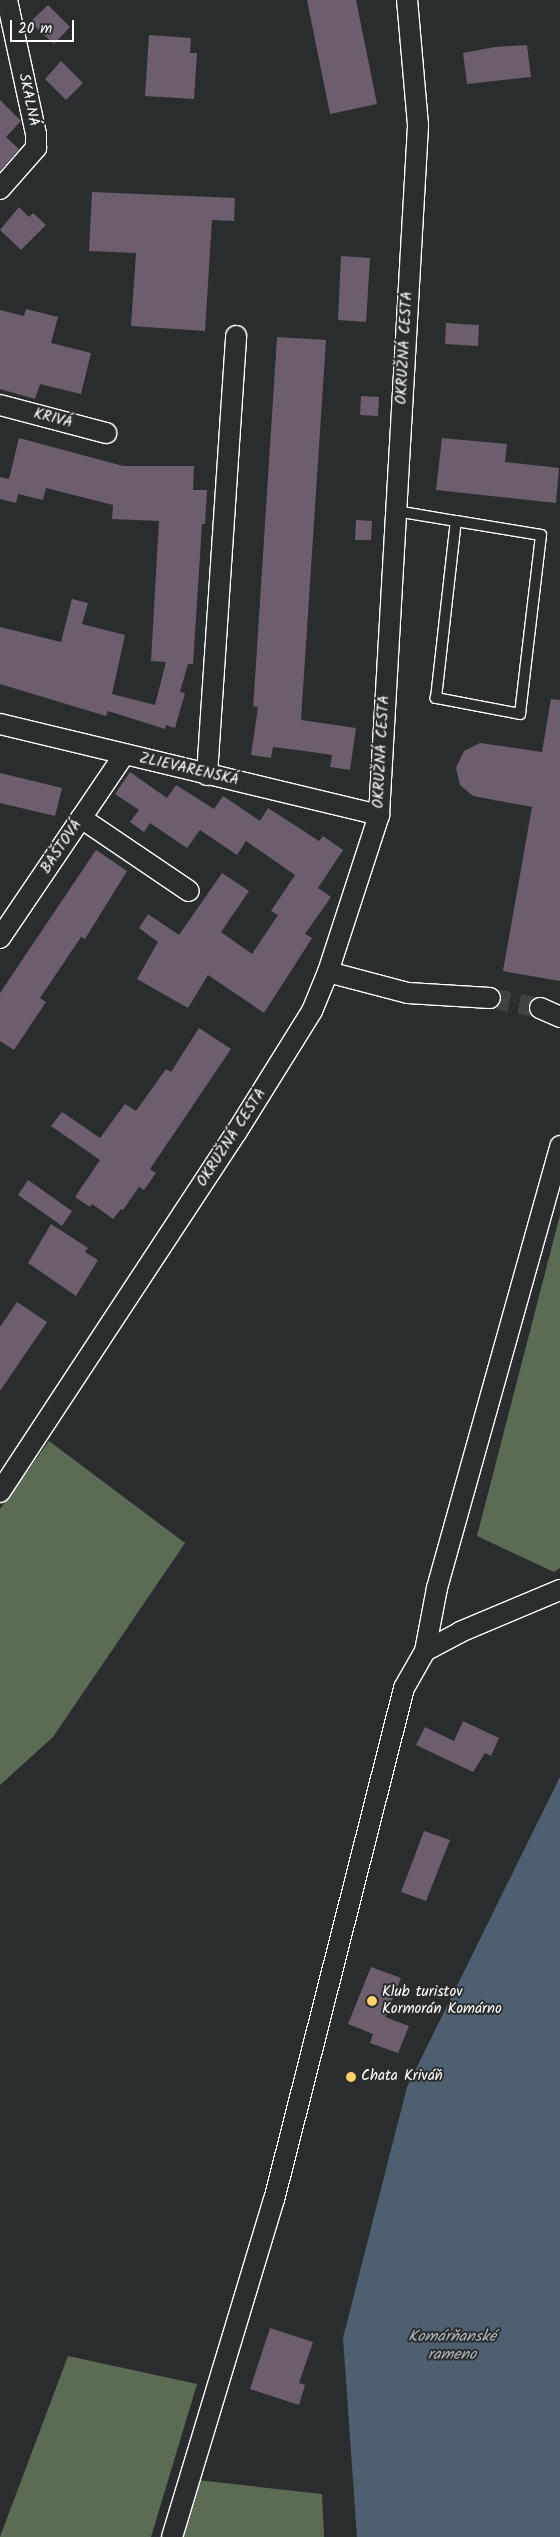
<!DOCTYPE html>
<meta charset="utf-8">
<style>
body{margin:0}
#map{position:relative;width:560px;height:2537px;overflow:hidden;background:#2a2d2e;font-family:Kalam,sans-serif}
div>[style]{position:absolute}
.green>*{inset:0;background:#5c6c54}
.water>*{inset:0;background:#4e6070}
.building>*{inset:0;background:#6c5e6c}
.minor-tunnel>*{height:20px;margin-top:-10px;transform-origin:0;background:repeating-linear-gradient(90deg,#3f4243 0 20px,transparent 0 30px)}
.roads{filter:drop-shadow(1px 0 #fff) drop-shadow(-1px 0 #fff) drop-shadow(0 1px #fff) drop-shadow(0 -1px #fff)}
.service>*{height:10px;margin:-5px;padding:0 5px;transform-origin:5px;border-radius:5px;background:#2a2d2e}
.minor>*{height:20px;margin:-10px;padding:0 10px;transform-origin:10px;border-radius:10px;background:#2a2d2e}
.dots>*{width:14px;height:14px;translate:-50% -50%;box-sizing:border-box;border:2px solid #2a2d2e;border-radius:50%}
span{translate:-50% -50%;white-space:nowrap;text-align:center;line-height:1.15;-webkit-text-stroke:4px #2a2d2e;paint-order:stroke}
.street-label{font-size:15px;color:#fff}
.poi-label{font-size:15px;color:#fff}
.left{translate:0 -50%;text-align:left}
.water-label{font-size:16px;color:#afb7bf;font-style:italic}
.scale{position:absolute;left:10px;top:20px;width:64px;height:22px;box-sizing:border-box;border:2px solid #fff;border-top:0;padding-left:6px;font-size:15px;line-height:18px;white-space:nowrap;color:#fff;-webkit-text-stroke:4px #2a2d2e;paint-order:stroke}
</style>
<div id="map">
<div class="green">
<div style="clip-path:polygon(560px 1215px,560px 1568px,554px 1572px,477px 1536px)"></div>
<div style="clip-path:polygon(49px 1441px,185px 1543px,53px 1737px,0 1785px,0 1509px)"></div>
<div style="clip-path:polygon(68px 2356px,197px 2384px,151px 2537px,0 2537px)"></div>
<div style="clip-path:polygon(197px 2480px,322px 2494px,324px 2537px,181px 2537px)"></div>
</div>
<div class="water">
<div style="clip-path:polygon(560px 1777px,560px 2537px,357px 2537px,343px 2338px,407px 2087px)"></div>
</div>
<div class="building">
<div style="clip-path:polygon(307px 0,356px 0,377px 104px,330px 114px)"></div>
<div style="clip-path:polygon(48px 5px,70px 27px,54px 44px,30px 22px)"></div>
<div style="clip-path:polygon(149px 35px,191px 38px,190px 53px,197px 53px,194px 99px,145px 96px)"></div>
<div style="clip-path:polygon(527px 45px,531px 77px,467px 84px,463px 53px,495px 47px)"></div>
<div style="clip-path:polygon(61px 61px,83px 83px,66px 100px,45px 79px)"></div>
<div style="clip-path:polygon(0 100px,21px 121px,6px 137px,19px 149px,0 171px)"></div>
<div style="clip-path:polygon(92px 192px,235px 198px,234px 221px,212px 220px,205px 331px,131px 326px,136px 253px,89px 251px)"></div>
<div style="clip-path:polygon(19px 207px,29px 217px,33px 213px,46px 225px,21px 250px,0 230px)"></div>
<div style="clip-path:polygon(341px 256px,370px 258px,366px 322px,338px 320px)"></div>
<div style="clip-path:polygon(26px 309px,58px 317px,51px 343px,91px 353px,81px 394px,40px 384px,35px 399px,0 389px,0 310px,24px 316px)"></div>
<div style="clip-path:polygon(446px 323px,479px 325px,478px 346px,445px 344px)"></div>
<div style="clip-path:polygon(277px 337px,326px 340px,301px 720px,356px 728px,350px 770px,330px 767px,332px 755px,312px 752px,273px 747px,271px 758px,251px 755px,258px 707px,253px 706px,254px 694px)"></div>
<div style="clip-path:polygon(361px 396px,379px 397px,378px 416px,360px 415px)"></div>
<div style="clip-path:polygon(19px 438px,123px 466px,194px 466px,193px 490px,207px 490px,205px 524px,202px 524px,193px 664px,188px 664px,180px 692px,185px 693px,175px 728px,166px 725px,165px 729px,108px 711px,106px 716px,0 684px,0 627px,61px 642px,72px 599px,88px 603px,82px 624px,125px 635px,112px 694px,155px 705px,166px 662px,151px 661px,159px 521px,112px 519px,113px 505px,46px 488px,43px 500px,18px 494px,16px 503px,0 499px,0 477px,9px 479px)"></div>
<div style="clip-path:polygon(442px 438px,507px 444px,505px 462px,559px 468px,556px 503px,436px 490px)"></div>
<div style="clip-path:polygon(356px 520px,372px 521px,371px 540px,355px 540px)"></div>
<div style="clip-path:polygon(551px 699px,560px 700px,560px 981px,503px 971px,532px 807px,473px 796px,460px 785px,456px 768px,464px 751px,480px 743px,542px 752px)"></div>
<div style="clip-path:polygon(130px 772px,167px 798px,176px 785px,214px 809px,223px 796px,260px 821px,268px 808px,319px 841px,323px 836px,343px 850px,318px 888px,331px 897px,305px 934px,312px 938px,264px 1013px,208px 975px,188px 1008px,137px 979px,158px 942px,139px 928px,148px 914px,179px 935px,222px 873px,249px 891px,221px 932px,252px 954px,278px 915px,271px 911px,295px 875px,246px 841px,237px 855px,200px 830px,187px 848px,150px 823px,144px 832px,130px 822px,139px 810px,115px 794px)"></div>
<div style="clip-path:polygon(0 773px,62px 788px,55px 816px,0 803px)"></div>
<div style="clip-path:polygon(96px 850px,127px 871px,85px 939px,81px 937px,40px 998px,46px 1002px,14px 1050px,0 1041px,0 993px)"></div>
<div style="clip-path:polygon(199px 1028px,231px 1049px,150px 1169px,156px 1173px,144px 1190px,139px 1187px,123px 1210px,121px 1209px,113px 1219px,92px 1204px,90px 1207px,75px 1197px,100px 1160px,51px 1126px,62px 1112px,100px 1138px,125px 1104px,136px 1111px,166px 1069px,171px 1072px)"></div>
<div style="clip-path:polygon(28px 1180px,72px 1211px,62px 1226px,18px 1195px)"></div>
<div style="clip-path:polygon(51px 1224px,88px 1248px,85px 1252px,98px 1260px,76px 1296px,28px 1263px)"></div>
<div style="clip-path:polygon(17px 1302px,47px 1322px,0 1391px,0 1327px)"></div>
<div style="clip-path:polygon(463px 1721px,499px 1738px,491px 1756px,485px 1753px,473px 1772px,416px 1745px,425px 1727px,454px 1741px)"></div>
<div style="clip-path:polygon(424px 1831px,450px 1840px,426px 1901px,401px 1892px)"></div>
<div style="clip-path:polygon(371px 1967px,401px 1978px,385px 2017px,409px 2026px,398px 2053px,370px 2043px,373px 2034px,348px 2024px)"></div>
<div style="clip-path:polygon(270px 2328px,313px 2342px,299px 2383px,305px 2385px,299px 2405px,250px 2389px)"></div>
</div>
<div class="minor-tunnel">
<div style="left:490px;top:998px;width:51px;rotate:11.3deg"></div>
</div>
<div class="roads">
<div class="service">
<div style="left:396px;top:511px;width:61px;rotate:9.5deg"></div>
<div style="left:456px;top:521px;width:86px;rotate:9.4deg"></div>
<div style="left:541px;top:535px;width:180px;rotate:96.7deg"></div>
<div style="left:520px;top:714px;width:86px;rotate:-169.2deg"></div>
<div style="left:436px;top:698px;width:178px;rotate:-83.6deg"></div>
</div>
<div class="minor">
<div style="left:0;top:189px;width:55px;rotate:-48.7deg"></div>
<div style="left:36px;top:148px;width:14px;rotate:-90deg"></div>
<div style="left:36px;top:134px;width:137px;rotate:-102.2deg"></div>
<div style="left:0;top:405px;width:110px;rotate:14.8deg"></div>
<div style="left:0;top:724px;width:390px;rotate:13.5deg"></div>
<div style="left:207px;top:775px;width:440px;rotate:-86.2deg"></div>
<div style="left:81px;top:818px;width:130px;rotate:34.1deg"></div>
<div style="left:0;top:938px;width:221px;rotate:-55.9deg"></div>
<div style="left:328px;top:972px;width:83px;rotate:14.7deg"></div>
<div style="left:408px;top:993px;width:82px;rotate:3.5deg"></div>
<div style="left:540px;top:1008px;width:22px;rotate:24deg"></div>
<div style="left:0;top:1492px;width:430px;rotate:-56.7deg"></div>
<div style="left:236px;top:1133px;width:144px;rotate:-58.1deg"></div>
<div style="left:312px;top:1011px;width:42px;rotate:-67.7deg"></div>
<div style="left:328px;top:972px;width:165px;rotate:-72deg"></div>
<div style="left:379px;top:815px;width:691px;rotate:-86.76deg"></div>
<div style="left:418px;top:125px;width:125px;rotate:-95deg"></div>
<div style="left:425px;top:1651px;width:40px;rotate:-28deg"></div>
<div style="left:460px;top:1632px;width:108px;rotate:-22.8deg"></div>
<div style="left:172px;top:2537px;width:352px;rotate:-73.2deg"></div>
<div style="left:274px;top:2200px;width:528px;rotate:-75.75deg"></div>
<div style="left:404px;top:1688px;width:43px;rotate:-60.4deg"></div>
<div style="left:425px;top:1651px;width:64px;rotate:-79.2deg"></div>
<div style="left:437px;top:1588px;width:459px;rotate:-74.4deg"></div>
</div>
</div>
<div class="dots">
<div style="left:372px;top:2001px;background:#ffd166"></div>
<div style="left:351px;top:2077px;background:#ffd166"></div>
</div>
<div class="street-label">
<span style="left:28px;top:100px;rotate:78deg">SKALNÁ</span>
<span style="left:405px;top:348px;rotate:-87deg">OKRUŽNÁ CESTA</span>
<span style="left:53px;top:419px;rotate:15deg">KRIVÁ</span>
<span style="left:382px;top:752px;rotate:-87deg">OKRUŽNÁ CESTA</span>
<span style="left:189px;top:770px;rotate:13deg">ZLIEVARENSKÁ</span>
<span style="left:62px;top:847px;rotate:-56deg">BAŠTOVÁ</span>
<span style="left:232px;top:1138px;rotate:-57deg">OKRUŽNÁ CESTA</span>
</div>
<div class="poi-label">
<span class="left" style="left:382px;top:2001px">Klub turistov<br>Kormorán Komárno</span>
<span class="left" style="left:361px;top:2077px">Chata Kriváň</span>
</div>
<div class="water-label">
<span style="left:452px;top:2346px">Komárňanské<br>rameno</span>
</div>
<div class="scale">20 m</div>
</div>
